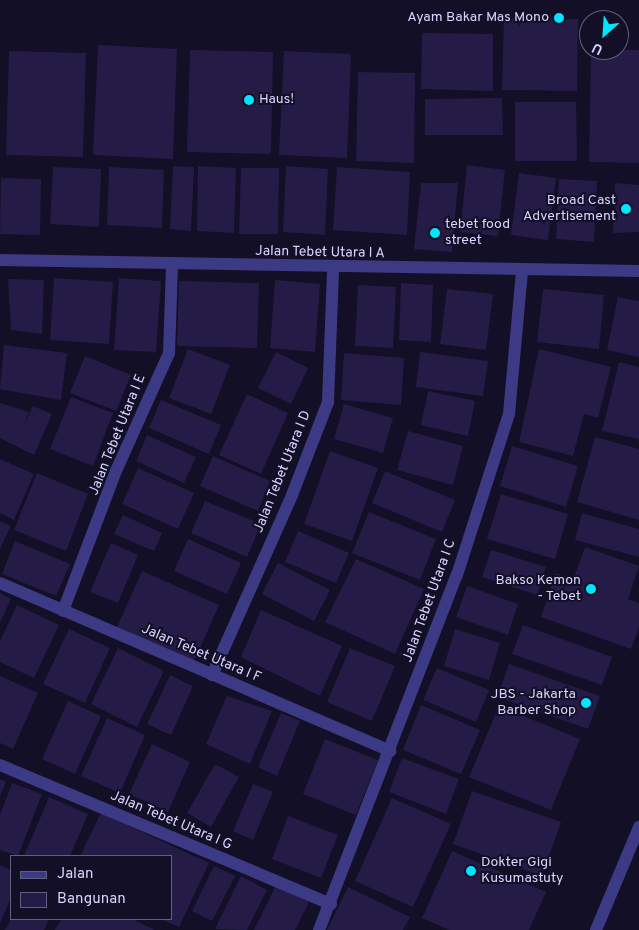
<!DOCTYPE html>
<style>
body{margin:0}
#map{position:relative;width:639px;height:930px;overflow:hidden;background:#130f26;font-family:Overpass,sans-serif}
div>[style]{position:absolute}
.building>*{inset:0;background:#241b47}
.minor>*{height:12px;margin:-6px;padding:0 6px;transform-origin:6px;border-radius:6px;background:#3d3a85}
.dots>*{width:14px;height:14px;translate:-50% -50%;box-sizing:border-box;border:2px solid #130f26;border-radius:50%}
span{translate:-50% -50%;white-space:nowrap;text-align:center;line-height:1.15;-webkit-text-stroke:4px #130f26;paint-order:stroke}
.poi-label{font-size:14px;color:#d9d4ff}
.right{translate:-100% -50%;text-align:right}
.left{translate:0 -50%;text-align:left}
.street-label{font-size:14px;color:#d9d4ff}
.legend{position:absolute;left:10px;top:855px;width:162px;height:65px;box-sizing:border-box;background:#130f26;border:1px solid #625e7d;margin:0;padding:6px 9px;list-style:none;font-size:15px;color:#d9d4ff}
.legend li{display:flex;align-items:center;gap:10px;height:25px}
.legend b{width:25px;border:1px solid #625e7d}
.north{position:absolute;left:579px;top:10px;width:50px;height:50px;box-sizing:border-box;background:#130f26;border:1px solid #625e7d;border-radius:50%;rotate:206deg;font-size:14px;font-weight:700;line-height:20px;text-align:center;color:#d9d4ff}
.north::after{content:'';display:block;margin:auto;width:18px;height:22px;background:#00e5ff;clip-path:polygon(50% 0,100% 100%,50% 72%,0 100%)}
</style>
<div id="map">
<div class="building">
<div style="clip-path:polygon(504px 18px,578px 19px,577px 91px,502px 90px)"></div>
<div style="clip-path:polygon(422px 33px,493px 34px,493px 91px,421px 89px)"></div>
<div style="clip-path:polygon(98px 45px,177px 49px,173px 159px,93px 155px)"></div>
<div style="clip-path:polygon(190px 50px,273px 52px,271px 154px,187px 152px)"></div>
<div style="clip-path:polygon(591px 50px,639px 50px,639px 163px,589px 162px)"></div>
<div style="clip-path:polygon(9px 51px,86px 53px,83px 157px,6px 155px)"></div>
<div style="clip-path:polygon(284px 51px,351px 54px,347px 158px,279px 155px)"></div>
<div style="clip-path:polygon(358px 72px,415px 73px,414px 163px,356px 161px)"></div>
<div style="clip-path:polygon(502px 98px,503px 135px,425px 135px,425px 99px)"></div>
<div style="clip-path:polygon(515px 102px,576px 102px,577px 161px,515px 161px)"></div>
<div style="clip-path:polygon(467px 165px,505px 170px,498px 236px,460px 232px)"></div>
<div style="clip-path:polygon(173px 166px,194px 167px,191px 231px,170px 229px)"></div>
<div style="clip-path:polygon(198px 166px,236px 168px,234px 233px,197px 231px)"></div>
<div style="clip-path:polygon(286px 166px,328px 169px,325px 235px,283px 232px)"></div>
<div style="clip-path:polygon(53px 167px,101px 169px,99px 227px,50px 224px)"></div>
<div style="clip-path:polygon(109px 167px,164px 170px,162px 228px,107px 225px)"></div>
<div style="clip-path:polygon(337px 167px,410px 172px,407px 235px,333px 230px)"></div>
<div style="clip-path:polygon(241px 168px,279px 168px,278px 234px,239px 234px)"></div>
<div style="clip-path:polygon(519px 173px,556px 178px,548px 240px,511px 235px)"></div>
<div style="clip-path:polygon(1px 178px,41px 179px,40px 235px,0 234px)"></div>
<div style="clip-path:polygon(559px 179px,597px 181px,594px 242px,556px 239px)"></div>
<div style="clip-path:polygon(421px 183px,458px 183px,452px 252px,414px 249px)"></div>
<div style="clip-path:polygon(615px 183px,639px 185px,639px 232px,613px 233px)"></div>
<div style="clip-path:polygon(54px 278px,113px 282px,109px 344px,50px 340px)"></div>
<div style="clip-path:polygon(119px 278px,161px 281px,156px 352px,114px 350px)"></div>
<div style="clip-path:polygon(8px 279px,44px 280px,42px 334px,11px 330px)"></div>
<div style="clip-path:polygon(275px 280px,320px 284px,315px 352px,270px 348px)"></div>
<div style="clip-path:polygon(179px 281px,259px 283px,257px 348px,177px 346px)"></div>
<div style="clip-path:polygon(401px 283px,433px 285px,431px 342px,399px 340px)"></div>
<div style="clip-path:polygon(358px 285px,396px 287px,393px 348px,355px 346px)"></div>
<div style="clip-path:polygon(447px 289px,493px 294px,486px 350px,440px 344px)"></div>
<div style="clip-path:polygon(543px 289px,604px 295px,599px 349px,537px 342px)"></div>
<div style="clip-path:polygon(618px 297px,639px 301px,639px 357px,607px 350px)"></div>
<div style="clip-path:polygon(4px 345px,67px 353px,61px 400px,0 389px)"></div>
<div style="clip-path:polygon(188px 349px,230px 365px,211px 414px,169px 398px)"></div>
<div style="clip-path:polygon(539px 349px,611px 367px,598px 418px,584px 414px,573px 456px,519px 442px)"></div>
<div style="clip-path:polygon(276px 352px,308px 368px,291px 404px,258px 388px)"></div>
<div style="clip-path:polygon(420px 352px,488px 361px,483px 396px,416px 387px)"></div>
<div style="clip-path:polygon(344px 353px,404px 358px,401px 405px,341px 400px)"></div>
<div style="clip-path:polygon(85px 356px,131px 375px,116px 411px,70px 393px)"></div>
<div style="clip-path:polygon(619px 362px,639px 367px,639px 439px,602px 431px)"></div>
<div style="clip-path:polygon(428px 391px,475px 401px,468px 436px,421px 425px)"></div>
<div style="clip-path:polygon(247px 394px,288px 413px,261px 474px,219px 455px)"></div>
<div style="clip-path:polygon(71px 397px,113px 413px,93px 466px,50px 449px)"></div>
<div style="clip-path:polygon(161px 400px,221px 425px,209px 454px,149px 428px)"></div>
<div style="clip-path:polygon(0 403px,29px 412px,22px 430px,33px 406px,52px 414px,34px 455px,0 438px)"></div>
<div style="clip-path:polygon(344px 404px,393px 418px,383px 453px,334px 439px)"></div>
<div style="clip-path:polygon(408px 431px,463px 446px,453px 485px,397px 470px)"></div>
<div style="clip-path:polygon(147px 435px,196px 457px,184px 483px,136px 461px)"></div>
<div style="clip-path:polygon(595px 437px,639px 449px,639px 520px,577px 502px)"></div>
<div style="clip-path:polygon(512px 446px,578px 466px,566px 507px,500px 486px)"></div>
<div style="clip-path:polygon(330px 451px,378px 468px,352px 541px,304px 524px)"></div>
<div style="clip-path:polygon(213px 456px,270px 481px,258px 511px,200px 486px)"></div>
<div style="clip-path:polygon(0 459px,34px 474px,14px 520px,0 513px)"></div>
<div style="clip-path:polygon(138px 468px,194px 493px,178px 529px,122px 504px)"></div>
<div style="clip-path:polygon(385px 471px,455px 500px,442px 532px,372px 503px)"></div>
<div style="clip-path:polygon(37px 473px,88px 494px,66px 551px,14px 530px)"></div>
<div style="clip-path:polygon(501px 494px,568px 514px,555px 559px,487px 539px)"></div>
<div style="clip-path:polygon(205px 501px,261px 524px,247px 557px,191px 533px)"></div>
<div style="clip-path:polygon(369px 512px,436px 539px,420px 580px,352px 553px)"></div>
<div style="clip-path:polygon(582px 513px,639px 529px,639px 557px,575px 540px)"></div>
<div style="clip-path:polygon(123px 515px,162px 533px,154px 551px,114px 534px)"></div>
<div style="clip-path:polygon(0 521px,11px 526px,0 549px)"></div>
<div style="clip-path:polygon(298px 531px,349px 553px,336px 583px,285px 562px)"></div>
<div style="clip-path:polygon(188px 539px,241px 563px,227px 594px,174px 571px)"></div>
<div style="clip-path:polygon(15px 541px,70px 564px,56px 596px,2px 574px)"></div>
<div style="clip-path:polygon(111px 543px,138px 555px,118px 603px,90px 592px)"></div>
<div style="clip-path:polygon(585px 547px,639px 566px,628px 599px,639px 603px,639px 627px,631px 649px,541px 617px,556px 573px,573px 580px)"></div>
<div style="clip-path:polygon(491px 550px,546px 567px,537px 595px,482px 577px)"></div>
<div style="clip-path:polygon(356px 559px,424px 589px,395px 654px,325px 622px)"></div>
<div style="clip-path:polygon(278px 563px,330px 590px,314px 621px,262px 594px)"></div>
<div style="clip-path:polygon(142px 571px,219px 605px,194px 662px,117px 627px)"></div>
<div style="clip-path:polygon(467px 586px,518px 604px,508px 635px,456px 617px)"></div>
<div style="clip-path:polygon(0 593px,11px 599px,0 623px)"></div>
<div style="clip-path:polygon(17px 605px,59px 625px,34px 678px,0 662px,0 641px)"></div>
<div style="clip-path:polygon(261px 610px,342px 646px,320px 696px,241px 657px)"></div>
<div style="clip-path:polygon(523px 625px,612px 657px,602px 685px,512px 654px)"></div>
<div style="clip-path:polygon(69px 629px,110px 648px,85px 703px,43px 684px)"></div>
<div style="clip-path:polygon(455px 629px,500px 643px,489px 680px,444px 666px)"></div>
<div style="clip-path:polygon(118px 648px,164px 671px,137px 727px,91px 704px)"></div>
<div style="clip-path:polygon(350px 648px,395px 666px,372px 721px,327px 702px)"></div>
<div style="clip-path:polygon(509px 664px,600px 696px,588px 729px,497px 697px)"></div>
<div style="clip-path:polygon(437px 668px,489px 690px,476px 722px,423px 700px)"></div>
<div style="clip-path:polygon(170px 675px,193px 686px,171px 735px,147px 724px)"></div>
<div style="clip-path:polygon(0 676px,38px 693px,13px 749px,0 743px)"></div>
<div style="clip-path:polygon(227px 696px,272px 711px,250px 764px,206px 744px)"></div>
<div style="clip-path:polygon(68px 701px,101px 716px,75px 774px,42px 759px)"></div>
<div style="clip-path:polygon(421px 705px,480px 730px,461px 774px,403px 750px)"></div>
<div style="clip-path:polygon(499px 706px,580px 739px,551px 810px,469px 777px)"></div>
<div style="clip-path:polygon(281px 713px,300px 721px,277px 776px,258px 767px)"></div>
<div style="clip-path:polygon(107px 718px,145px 735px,120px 793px,81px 776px)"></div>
<div style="clip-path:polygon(325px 739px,378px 760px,356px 815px,303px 794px)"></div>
<div style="clip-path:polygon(152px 744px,190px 762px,168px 812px,129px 794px)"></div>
<div style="clip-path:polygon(402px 758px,459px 779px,446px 814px,389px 792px)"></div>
<div style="clip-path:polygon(215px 764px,239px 777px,211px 827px,187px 813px)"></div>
<div style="clip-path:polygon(0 779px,6px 782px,0 796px)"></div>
<div style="clip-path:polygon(12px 783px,42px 794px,18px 856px,0 850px,0 815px)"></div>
<div style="clip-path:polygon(253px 784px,273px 792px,253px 840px,233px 831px)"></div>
<div style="clip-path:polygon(472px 791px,561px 822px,542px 876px,453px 844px)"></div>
<div style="clip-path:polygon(49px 797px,88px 814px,70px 856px,24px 856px)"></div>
<div style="clip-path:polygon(392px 798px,451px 824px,413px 907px,355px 881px)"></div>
<div style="clip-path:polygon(101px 813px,209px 863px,179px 927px,161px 919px,171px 919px,171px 856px,80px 856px)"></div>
<div style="clip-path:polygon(288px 816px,338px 835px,321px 878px,272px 859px)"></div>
<div style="clip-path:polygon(452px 851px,546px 892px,529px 930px,449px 930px,422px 918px)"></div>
<div style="clip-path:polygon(0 865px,11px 870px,11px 898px,0 923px)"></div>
<div style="clip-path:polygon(214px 866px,235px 876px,212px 921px,192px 911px)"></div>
<div style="clip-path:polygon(241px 876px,267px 890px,247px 930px,215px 929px)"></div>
<div style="clip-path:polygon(276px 885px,309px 902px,295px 930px,254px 930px)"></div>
<div style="clip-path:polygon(348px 887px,410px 917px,403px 930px,327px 930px)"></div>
<div style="clip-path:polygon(11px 919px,49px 919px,44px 930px,5px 930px)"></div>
<div style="clip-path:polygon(61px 919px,132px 919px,155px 930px,55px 930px)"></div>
</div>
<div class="minor">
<div style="left:0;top:260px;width:639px;rotate:0.99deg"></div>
<div style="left:0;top:583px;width:425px;rotate:23.3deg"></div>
<div style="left:63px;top:611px;width:150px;rotate:-69.3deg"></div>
<div style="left:116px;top:471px;width:129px;rotate:-65.8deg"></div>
<div style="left:169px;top:353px;width:87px;rotate:-88deg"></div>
<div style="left:212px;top:675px;width:197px;rotate:-66deg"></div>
<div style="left:292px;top:495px;width:100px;rotate:-68.8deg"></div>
<div style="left:328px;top:402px;width:133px;rotate:-87.8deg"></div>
<div style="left:0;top:765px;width:359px;rotate:22.8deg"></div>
<div style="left:319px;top:930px;width:381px;rotate:-68.8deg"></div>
<div style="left:457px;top:575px;width:169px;rotate:-72.1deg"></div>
<div style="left:509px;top:414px;width:144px;rotate:-84.8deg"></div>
<div style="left:596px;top:930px;width:112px;rotate:-67.3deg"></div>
</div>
<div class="dots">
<div style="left:559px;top:18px;background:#00e5ff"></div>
<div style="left:249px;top:100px;background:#00e5ff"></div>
<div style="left:626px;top:209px;background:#00e5ff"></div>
<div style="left:435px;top:233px;background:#00e5ff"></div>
<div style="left:591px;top:589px;background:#00e5ff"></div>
<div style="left:586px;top:703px;background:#00e5ff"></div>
<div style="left:471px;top:871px;background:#00e5ff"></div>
</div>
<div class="poi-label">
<span class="right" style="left:549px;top:18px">Ayam Bakar Mas Mono</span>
<span class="left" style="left:259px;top:100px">Haus!</span>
<span class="right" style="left:616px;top:209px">Broad Cast<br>Advertisement</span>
<span class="left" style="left:445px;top:233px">tebet food<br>street</span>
<span class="right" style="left:581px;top:589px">Bakso Kemon<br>- Tebet</span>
<span class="right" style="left:576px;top:703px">JBS - Jakarta<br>Barber Shop</span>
<span class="left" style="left:481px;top:871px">Dokter Gigi<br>Kusumastuty</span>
</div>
<div class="street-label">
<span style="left:320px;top:253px;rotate:1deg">Jalan Tebet Utara I A</span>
<span style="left:118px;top:435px;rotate:-68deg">Jalan Tebet Utara I E</span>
<span style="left:283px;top:472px;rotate:-68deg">Jalan Tebet Utara I D</span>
<span style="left:430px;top:601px;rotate:-70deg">Jalan Tebet Utara I C</span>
<span style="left:201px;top:654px;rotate:23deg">Jalan Tebet Utara I F</span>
<span style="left:171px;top:821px;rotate:23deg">Jalan Tebet Utara I G</span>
</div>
<ul class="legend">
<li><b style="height:6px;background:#3d3a85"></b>Jalan</li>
<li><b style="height:14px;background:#241b47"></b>Bangunan</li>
</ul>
<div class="north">U</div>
</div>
